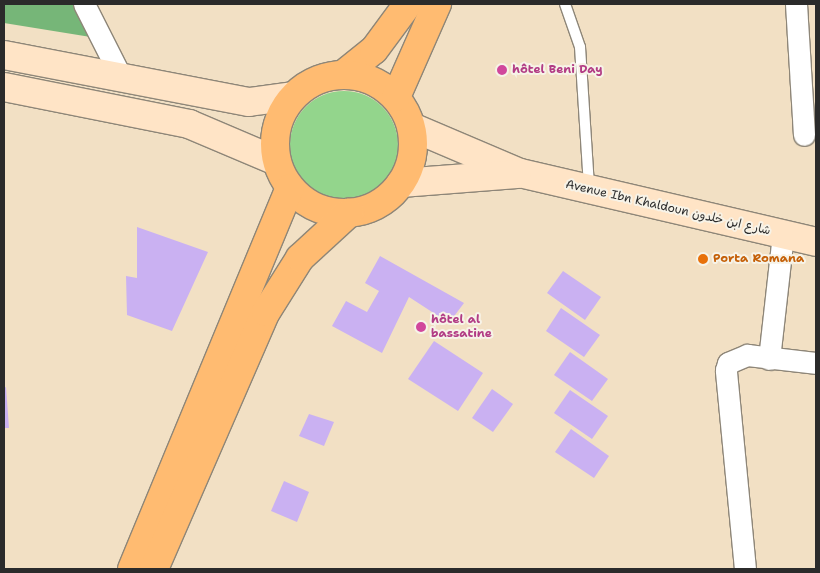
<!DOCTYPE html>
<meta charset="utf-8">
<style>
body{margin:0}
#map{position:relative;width:820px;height:573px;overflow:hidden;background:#f2e0c4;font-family:"Shantell Sans","Playpen Sans Arabic",sans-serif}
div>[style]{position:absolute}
.green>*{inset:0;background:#93d58c}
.round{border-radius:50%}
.forest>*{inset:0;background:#76b678}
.building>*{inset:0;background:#cab1f2}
.roads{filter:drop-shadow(1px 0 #8e8678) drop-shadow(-1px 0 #8e8678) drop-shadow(0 1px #8e8678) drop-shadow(0 -1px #8e8678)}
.lane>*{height:10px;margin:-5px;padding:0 5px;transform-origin:5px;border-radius:5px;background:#fff}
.street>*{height:21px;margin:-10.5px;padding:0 10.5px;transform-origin:10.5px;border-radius:10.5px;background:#fff}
.secondary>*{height:28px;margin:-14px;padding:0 14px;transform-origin:14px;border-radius:14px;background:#ffe4c6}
.primary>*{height:28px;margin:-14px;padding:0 14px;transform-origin:14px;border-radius:14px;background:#ffbb71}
.primary>.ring{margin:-14px;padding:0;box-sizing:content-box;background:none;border:28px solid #ffbb71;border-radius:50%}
.dots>*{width:14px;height:14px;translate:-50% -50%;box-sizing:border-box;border:2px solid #f7f3e8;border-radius:50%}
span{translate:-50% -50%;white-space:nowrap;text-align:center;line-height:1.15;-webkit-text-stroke:4px #f7f3e8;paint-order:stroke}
.hotel-label{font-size:12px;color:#b23c85;font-weight:700}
.left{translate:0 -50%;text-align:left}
.street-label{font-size:12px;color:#2b2b2b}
.food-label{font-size:12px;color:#c56008;font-weight:700}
.frame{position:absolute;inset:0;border:5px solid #2b2b2b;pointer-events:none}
</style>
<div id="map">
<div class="green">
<div class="round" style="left:290px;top:91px;width:108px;height:108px"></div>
</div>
<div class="forest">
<div style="clip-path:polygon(4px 4px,91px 4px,103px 39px,4px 23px)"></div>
</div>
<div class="building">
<div style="clip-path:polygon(137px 227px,208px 252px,172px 331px,127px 315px,126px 276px,137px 278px)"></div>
<div style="clip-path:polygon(380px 256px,464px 303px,449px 323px,409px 297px,382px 353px,332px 326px,346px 301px,367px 312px,379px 291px,365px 283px)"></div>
<div style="clip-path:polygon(563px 271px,601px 297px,585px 320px,547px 293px)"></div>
<div style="clip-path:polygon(561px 308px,600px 335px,584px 357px,546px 331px)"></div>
<div style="clip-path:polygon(434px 341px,483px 373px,458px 411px,408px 379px)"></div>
<div style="clip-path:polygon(570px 352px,608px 379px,592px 401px,554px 375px)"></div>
<div style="clip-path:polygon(6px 387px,9px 428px,4px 428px,4px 388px)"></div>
<div style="clip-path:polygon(492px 389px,513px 404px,493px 432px,472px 418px)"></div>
<div style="clip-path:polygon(570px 390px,608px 416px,592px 439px,554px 413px)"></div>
<div style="clip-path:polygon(309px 414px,334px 422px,324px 446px,299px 436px)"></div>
<div style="clip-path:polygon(571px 429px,609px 456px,594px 478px,555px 452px)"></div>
<div style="clip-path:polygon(284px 481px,309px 492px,297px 522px,271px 511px)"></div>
</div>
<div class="roads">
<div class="lane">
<div style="left:565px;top:4px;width:46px;rotate:70.8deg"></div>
<div style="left:580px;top:47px;width:139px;rotate:86.3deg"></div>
</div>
<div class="street">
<div style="left:84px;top:4px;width:82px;rotate:63.1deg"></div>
<div style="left:796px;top:4px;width:131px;rotate:86.5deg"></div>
<div style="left:769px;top:359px;width:125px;rotate:-83.6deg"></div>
<div style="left:745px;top:569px;width:200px;rotate:-95.5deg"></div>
<div style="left:726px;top:370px;width:7px;rotate:-74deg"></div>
<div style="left:728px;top:363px;width:21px;rotate:-23deg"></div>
<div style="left:747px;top:355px;width:69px;rotate:6.6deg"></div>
</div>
<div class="secondary">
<div style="left:4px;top:55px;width:249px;rotate:10.9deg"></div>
<div style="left:249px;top:102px;width:44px;rotate:-7.8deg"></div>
<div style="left:4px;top:87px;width:189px;rotate:11.3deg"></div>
<div style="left:189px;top:124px;width:95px;rotate:23deg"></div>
<div style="left:412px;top:127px;width:117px;rotate:23.1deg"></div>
<div style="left:520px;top:173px;width:304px;rotate:13.1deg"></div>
<div style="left:401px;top:183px;width:116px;rotate:-4.4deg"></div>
</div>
<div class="primary">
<div style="left:344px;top:74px;width:38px;rotate:-39deg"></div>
<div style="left:374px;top:50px;width:57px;rotate:-53.5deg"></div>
<div class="ring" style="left:275px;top:75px;width:110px;height:110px"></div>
<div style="left:396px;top:97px;width:102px;rotate:-66.2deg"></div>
<div style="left:132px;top:569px;width:412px;rotate:-67.5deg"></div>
<div style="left:154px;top:569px;width:280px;rotate:-66.5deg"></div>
<div style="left:266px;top:312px;width:64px;rotate:-57.8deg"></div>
<div style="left:300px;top:258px;width:67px;rotate:-42.6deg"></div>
</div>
</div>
<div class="dots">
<div style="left:502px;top:70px;background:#d1479c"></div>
<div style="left:703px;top:259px;background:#e8710a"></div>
<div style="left:421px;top:327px;background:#d1479c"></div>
</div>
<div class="hotel-label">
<span class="left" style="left:512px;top:70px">hôtel Beni Day</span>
<span class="left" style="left:431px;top:327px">hôtel al<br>bassatine</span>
</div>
<div class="street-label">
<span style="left:668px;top:208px;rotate:13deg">Avenue Ibn Khaldoun شارع ابن خلدون</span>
</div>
<div class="food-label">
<span class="left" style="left:713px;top:259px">Porta Romana</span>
</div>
<div class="frame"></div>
</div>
